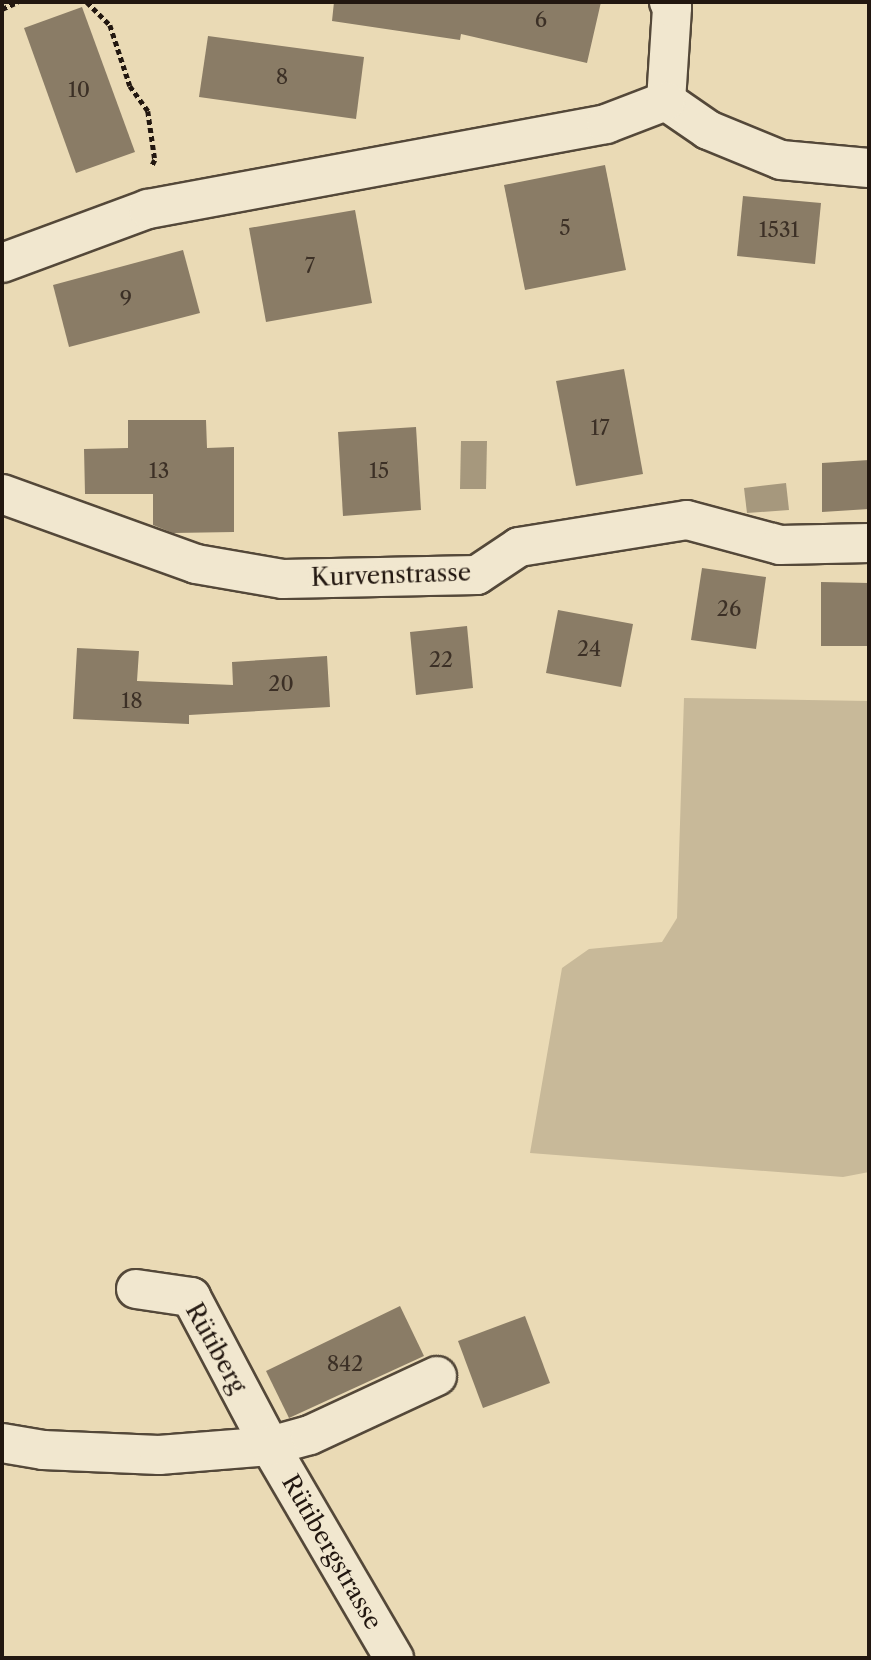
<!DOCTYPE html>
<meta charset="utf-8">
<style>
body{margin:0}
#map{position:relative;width:871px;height:1660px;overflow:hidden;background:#eadab5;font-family:"Libre Caslon Text",serif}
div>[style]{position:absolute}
.green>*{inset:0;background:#c8b999}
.water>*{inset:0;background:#a6987d}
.building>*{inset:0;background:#8a7c66}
.path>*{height:4.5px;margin-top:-2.25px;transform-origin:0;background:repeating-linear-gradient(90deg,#221710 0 5px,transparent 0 8.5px)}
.roads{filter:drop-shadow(2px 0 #544839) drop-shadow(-2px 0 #544839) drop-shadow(0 2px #544839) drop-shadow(0 -2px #544839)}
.minor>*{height:38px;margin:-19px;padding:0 19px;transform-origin:19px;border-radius:19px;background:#f1e7cf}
span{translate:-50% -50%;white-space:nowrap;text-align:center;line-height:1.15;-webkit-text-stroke:7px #f1e7cf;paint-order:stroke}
.number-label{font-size:21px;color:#3c3026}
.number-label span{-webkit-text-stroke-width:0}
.street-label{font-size:24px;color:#221710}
.frame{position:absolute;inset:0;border:4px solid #221710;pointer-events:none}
</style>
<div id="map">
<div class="green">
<div style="clip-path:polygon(684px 698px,869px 701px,869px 1172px,843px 1177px,530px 1153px,562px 968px,589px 949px,662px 942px,677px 918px)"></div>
</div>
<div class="water">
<div style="clip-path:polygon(461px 441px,487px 441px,486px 489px,460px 489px)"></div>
<div style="clip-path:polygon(786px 483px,789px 510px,747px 513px,744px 488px)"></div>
</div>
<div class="building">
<div style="clip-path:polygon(334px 2px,601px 2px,587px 63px,461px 34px,460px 40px,332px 21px)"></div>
<div style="clip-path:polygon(82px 7px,135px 152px,76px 173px,24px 28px)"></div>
<div style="clip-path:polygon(208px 36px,364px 57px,356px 119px,199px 97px)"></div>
<div style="clip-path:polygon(605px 165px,626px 270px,525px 290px,504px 185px)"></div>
<div style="clip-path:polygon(743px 196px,821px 203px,815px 264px,737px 256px)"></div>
<div style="clip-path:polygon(355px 210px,372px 303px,266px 322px,249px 228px)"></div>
<div style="clip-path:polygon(183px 250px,200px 313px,69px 347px,53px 285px)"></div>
<div style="clip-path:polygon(624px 369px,643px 474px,576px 486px,556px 381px)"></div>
<div style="clip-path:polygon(128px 420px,206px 420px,207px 448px,234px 447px,234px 532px,173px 533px,153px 525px,153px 494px,85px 494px,84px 449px,128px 448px)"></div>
<div style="clip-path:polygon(416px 427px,421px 510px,343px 516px,338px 432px)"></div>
<div style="clip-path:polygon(869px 460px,869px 509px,822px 512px,822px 463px)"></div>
<div style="clip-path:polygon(702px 568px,766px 577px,756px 649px,691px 640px)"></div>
<div style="clip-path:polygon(821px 582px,869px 583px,869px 646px,821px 646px)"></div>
<div style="clip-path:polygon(558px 610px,633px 624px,621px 687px,546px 673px)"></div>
<div style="clip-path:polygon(467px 626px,473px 688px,416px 695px,410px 632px)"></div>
<div style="clip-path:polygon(77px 648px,139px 651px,137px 681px,233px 685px,232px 662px,327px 656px,330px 707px,189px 715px,189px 724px,73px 719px)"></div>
<div style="clip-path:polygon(400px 1306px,424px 1356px,289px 1418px,266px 1371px)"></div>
<div style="clip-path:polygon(525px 1316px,550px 1383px,483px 1408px,458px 1341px)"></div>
</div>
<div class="path">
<div style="left:87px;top:2px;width:33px;rotate:45deg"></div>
<div style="left:110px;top:25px;width:64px;rotate:71.8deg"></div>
<div style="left:130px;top:86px;width:31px;rotate:54deg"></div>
<div style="left:148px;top:111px;width:49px;rotate:81.9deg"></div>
<div style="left:155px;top:160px;width:7px;rotate:117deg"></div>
<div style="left:2px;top:9px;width:17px;rotate:-24deg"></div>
</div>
<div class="roads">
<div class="minor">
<div style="left:666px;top:101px;width:51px;rotate:34.6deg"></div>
<div style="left:708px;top:130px;width:79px;rotate:22.3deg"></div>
<div style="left:781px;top:160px;width:88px;rotate:5.2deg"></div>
<div style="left:666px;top:101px;width:94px;rotate:-86.3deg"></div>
<div style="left:672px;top:7px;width:6px;rotate:-121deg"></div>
<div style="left:2px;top:263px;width:156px;rotate:-20.3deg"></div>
<div style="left:148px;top:209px;width:466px;rotate:-10.5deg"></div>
<div style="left:606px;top:124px;width:64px;rotate:-21deg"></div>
<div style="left:2px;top:494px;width:206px;rotate:19.8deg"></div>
<div style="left:196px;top:564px;width:88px;rotate:9.8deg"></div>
<div style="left:283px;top:579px;width:194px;rotate:-1.2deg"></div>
<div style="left:477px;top:575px;width:50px;rotate:-33.7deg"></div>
<div style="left:519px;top:547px;width:170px;rotate:-9.1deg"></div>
<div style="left:687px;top:520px;width:96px;rotate:15deg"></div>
<div style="left:780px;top:545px;width:89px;rotate:-1.3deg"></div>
<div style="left:136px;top:1289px;width:56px;rotate:8.3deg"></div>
<div style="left:191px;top:1297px;width:169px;rotate:62.1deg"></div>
<div style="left:270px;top:1446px;width:246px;rotate:59.7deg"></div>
<div style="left:2px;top:1443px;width:42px;rotate:9.7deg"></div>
<div style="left:43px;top:1450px;width:116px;rotate:2.5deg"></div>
<div style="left:159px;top:1455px;width:111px;rotate:-4.6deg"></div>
<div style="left:270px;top:1446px;width:41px;rotate:-15.4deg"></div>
<div style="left:310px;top:1435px;width:140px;rotate:-24.9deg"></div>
</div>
</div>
<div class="number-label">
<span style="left:541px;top:20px">6</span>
<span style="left:282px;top:77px">8</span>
<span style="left:79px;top:90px">10</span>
<span style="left:565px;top:228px">5</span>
<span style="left:779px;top:230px">1531</span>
<span style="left:310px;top:266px">7</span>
<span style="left:126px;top:299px">9</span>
<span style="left:600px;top:428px">17</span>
<span style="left:159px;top:471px">13</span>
<span style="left:379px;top:471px">15</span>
<span style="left:729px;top:609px">26</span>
<span style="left:589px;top:649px">24</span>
<span style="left:441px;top:660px">22</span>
<span style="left:281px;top:684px">20</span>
<span style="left:132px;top:701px">18</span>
<span style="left:345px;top:1364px">842</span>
</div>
<div class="street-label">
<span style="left:391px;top:575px;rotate:-2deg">Kurvenstrasse</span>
<span style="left:216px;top:1348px;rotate:61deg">Rütiberg</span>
<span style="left:332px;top:1552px;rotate:60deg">Rütibergstrasse</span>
</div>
<div class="frame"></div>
</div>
